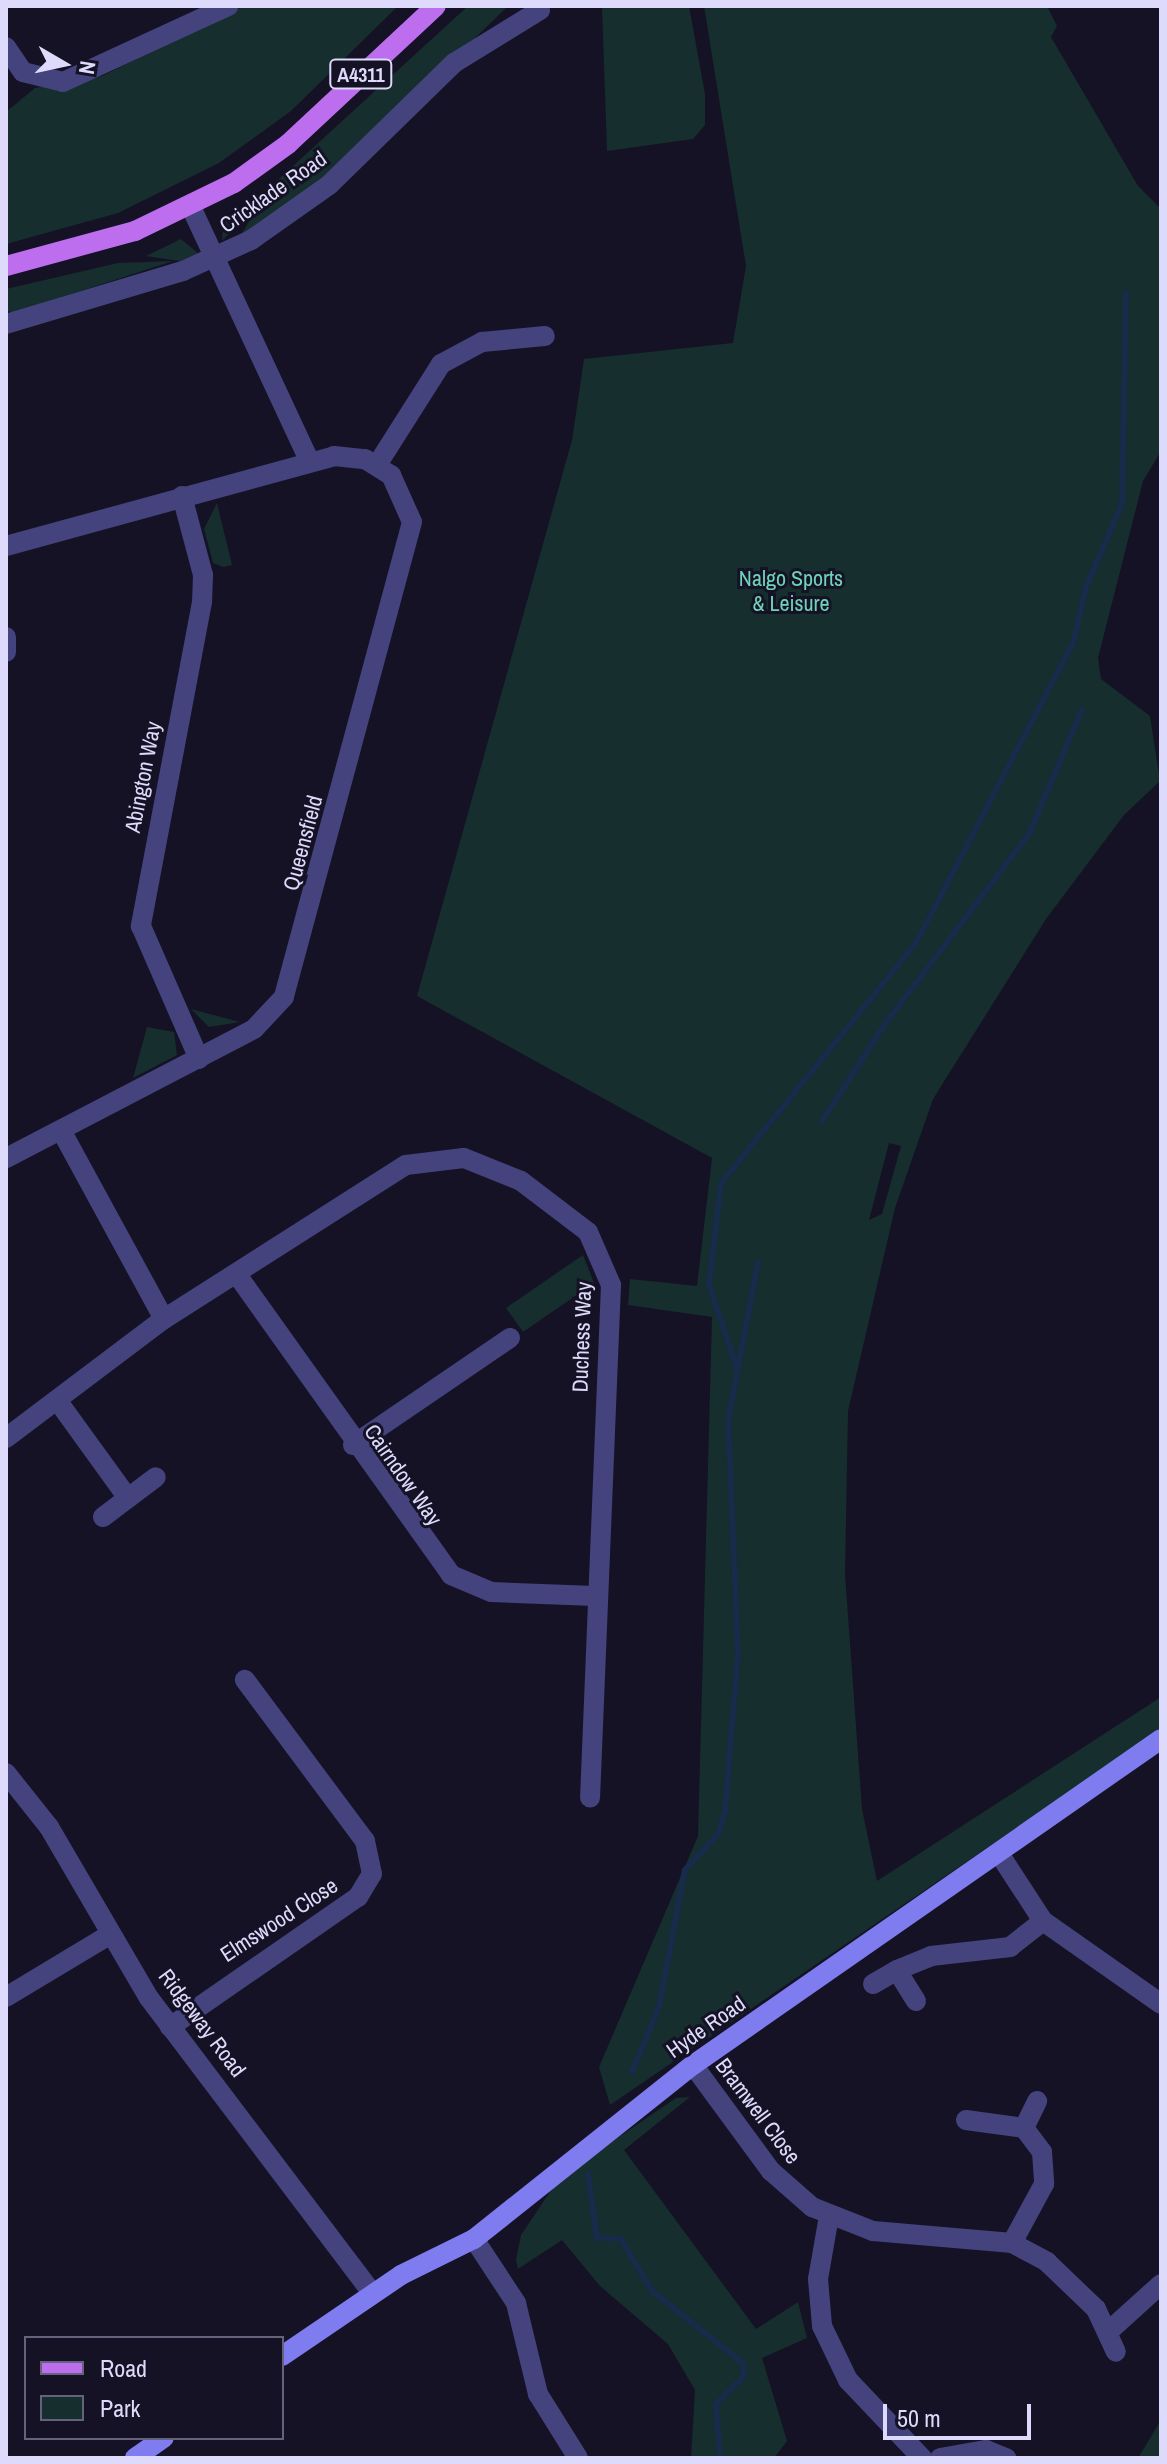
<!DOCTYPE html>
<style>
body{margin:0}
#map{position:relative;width:1167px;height:2464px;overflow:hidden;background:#151225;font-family:"Archivo Narrow",sans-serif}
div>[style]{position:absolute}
.green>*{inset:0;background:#162e2d}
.stream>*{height:6px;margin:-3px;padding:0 3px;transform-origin:3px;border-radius:3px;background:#172b4a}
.minor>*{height:20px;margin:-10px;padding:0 10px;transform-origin:10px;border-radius:10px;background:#44437e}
.secondary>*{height:20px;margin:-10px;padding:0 10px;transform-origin:10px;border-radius:10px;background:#7e7cef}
.primary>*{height:20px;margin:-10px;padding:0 10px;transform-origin:10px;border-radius:10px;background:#bc6eee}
span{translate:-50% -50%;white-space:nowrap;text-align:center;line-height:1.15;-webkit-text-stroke:6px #151225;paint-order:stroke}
.shield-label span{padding:2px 6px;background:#151225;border:2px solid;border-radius:6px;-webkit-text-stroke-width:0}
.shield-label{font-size:20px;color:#dddafb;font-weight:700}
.street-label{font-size:22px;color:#dddafb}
.park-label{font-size:22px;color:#6ed3b8}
.frame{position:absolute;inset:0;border:8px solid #dddafb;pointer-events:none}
.legend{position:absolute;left:24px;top:2336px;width:260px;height:104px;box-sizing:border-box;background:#151225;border:2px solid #65627b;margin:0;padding:10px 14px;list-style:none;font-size:24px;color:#dddafb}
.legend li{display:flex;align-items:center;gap:16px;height:40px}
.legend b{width:40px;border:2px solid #65627b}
.north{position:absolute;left:24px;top:24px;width:80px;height:80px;-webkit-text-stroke:6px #151225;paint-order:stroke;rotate:99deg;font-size:22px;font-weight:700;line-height:32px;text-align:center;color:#dddafb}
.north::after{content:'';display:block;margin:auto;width:28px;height:36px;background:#dddafb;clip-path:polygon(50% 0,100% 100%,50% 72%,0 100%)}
.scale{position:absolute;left:883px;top:2404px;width:148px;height:36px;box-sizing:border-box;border:4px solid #dddafb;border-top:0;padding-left:10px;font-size:24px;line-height:28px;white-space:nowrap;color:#dddafb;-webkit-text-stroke:6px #151225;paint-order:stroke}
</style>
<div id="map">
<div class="green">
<div style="clip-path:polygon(244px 6px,398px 6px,291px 111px,219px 163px,118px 213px,6px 244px,6px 112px,35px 88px,102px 76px)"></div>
<div style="clip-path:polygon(468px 6px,506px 8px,344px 165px,239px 238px,270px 187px)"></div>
<div style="clip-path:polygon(602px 6px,689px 6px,705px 94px,705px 125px,693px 139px,607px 151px)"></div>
<div style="clip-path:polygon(evenodd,704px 6px,1047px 6px,1057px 26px,1051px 37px,1138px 186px,1161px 209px,1161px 451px,1143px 481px,1098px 658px,1101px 679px,1150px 716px,1160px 781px,1124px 815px,1046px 919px,933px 1099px,895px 1208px,848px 1411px,845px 1574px,862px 1809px,877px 1881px,1161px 1697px,1161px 1729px,610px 2105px,599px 2067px,698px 1836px,712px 1317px,628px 1305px,630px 1279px,697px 1286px,712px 1158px,417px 996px,572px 440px,584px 359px,733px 343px,746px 266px,704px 6px,889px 1143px,901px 1146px,882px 1214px,869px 1220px,889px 1143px)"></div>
<div style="clip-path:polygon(256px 195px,256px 205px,222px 241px,223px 223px)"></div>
<div style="clip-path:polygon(181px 239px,199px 254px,186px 262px,146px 256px)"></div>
<div style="clip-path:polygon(173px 261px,13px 313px,6px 310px,6px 289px,118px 263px)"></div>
<div style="clip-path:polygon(217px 503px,232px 565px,223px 567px,213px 563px,204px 529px)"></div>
<div style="clip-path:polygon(191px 1009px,240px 1022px,209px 1027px)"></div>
<div style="clip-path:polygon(147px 1027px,174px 1032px,177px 1055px,133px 1078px)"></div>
<div style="clip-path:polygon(583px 1255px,594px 1283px,523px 1332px,506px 1308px)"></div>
<div style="clip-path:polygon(690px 2097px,624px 2150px,756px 2329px,798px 2302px,807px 2338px,762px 2358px,787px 2441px,774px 2458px,691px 2458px,695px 2390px,668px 2344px,600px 2286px,562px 2240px,518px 2269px,516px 2260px,521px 2235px,560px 2177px,676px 2098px)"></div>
<div style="clip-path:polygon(1161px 2420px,1161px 2458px,1138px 2458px)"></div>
</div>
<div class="stream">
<div style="left:822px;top:1121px;width:119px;rotate:-57deg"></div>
<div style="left:887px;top:1021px;width:235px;rotate:-52.8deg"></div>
<div style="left:1029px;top:834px;width:135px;rotate:-66.9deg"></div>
<div style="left:737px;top:1368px;width:88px;rotate:-108.6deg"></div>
<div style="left:709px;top:1285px;width:103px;rotate:-83.3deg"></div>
<div style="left:721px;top:1183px;width:309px;rotate:-50.9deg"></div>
<div style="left:916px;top:943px;width:339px;rotate:-62.4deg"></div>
<div style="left:1073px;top:643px;width:57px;rotate:-76.9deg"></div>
<div style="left:1086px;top:587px;width:90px;rotate:-66.6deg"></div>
<div style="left:1122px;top:504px;width:211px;rotate:-88.9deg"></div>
<div style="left:632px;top:2072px;width:70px;rotate:-67.4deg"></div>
<div style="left:659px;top:2007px;width:139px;rotate:-79.3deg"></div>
<div style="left:685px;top:1870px;width:49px;rotate:-47.5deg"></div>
<div style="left:718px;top:1834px;width:24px;rotate:-73deg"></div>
<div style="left:725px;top:1811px;width:158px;rotate:-85.3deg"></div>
<div style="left:738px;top:1654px;width:234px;rotate:-92.4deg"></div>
<div style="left:728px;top:1420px;width:160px;rotate:-79.2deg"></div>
<div style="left:588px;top:2174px;width:65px;rotate:82deg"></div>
<div style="left:597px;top:2238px;width:24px;rotate:2deg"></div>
<div style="left:621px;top:2239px;width:61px;rotate:59.2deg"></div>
<div style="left:652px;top:2291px;width:116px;rotate:38.4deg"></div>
<div style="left:743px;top:2363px;width:13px;rotate:86deg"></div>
<div style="left:744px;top:2376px;width:40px;rotate:135deg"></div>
<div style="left:716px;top:2404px;width:54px;rotate:85.8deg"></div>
</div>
<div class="minor">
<div style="left:6px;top:47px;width:30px;rotate:56deg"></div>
<div style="left:23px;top:72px;width:41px;rotate:14deg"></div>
<div style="left:63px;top:82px;width:182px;rotate:-24.7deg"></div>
<div style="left:191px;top:207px;width:281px;rotate:65deg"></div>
<div style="left:6px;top:324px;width:185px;rotate:-16.7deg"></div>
<div style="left:183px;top:271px;width:75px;rotate:-24.5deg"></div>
<div style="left:251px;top:240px;width:95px;rotate:-35.2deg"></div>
<div style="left:329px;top:185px;width:175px;rotate:-44.3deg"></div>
<div style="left:454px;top:63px;width:101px;rotate:-31.6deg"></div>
<div style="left:377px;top:465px;width:120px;rotate:-57.6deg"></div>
<div style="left:441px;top:364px;width:47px;rotate:-28.2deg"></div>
<div style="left:482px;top:342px;width:63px;rotate:-5.4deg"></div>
<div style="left:182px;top:496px;width:82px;rotate:75.1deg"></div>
<div style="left:203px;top:575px;width:27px;rotate:92deg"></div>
<div style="left:202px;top:602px;width:330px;rotate:100.7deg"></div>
<div style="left:141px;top:926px;width:145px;rotate:66.4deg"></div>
<div style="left:6px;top:546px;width:340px;rotate:-15.3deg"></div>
<div style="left:334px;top:456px;width:31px;rotate:6deg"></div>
<div style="left:365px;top:459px;width:31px;rotate:32deg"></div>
<div style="left:391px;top:475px;width:51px;rotate:65.9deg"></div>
<div style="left:412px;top:522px;width:492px;rotate:105.1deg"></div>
<div style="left:284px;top:997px;width:44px;rotate:133.2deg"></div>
<div style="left:254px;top:1029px;width:280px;rotate:152.5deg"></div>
<div style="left:6px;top:637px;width:15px;rotate:90deg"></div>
<div style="left:62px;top:1132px;width:213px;rotate:61.4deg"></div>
<div style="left:238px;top:1276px;width:367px;rotate:54.5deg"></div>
<div style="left:451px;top:1575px;width:43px;rotate:23deg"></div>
<div style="left:491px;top:1592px;width:104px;rotate:2.2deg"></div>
<div style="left:57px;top:1400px;width:121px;rotate:54.1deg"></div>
<div style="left:6px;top:1438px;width:198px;rotate:-37deg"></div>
<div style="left:164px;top:1319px;width:287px;rotate:-32.5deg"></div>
<div style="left:406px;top:1165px;width:58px;rotate:-6.9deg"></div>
<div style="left:464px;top:1158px;width:61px;rotate:22deg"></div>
<div style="left:521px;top:1181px;width:84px;rotate:37.3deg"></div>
<div style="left:588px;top:1232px;width:58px;rotate:66.5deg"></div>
<div style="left:611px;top:1285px;width:513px;rotate:92.34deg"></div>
<div style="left:353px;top:1445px;width:190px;rotate:-34.3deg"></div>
<div style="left:103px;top:1517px;width:66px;rotate:-37deg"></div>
<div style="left:6px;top:1773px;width:69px;rotate:51.5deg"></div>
<div style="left:49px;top:1827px;width:198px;rotate:59.7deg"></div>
<div style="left:149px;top:1998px;width:370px;rotate:52.9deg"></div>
<div style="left:1000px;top:1855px;width:79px;rotate:56.9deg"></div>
<div style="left:1043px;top:1921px;width:144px;rotate:35.1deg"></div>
<div style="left:873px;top:1984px;width:28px;rotate:-30deg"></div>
<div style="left:6px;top:1997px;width:122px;rotate:-31deg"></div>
<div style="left:916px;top:2001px;width:36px;rotate:-122deg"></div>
<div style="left:897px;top:1970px;width:37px;rotate:-22deg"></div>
<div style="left:931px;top:1956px;width:80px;rotate:-6.5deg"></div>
<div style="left:1010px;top:1947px;width:42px;rotate:-38.2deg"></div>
<div style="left:170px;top:2027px;width:229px;rotate:-34.7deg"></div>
<div style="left:358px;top:1897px;width:27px;rotate:-59deg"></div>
<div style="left:372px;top:1874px;width:34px;rotate:-102deg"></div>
<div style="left:365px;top:1841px;width:201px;rotate:-126.7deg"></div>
<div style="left:693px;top:2065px;width:132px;rotate:53.7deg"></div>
<div style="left:771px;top:2171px;width:55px;rotate:41.3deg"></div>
<div style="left:812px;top:2207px;width:66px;rotate:21.5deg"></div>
<div style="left:873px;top:2231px;width:140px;rotate:4.9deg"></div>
<div style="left:1012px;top:2243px;width:40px;rotate:28deg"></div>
<div style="left:1047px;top:2262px;width:68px;rotate:43.8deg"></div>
<div style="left:1096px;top:2309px;width:47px;rotate:65.1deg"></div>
<div style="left:966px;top:2120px;width:59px;rotate:7.9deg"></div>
<div style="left:1024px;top:2128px;width:30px;rotate:53deg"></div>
<div style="left:1042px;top:2152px;width:32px;rotate:86deg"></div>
<div style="left:1044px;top:2184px;width:67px;rotate:118.5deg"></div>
<div style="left:1024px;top:2128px;width:30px;rotate:-64deg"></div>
<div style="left:829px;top:2216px;width:64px;rotate:99.9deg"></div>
<div style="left:818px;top:2279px;width:47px;rotate:85.1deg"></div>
<div style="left:822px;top:2326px;width:60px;rotate:64.3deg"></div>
<div style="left:848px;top:2380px;width:108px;rotate:46.5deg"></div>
<div style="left:474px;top:2239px;width:77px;rotate:56.7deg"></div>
<div style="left:516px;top:2303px;width:94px;rotate:76.4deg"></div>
<div style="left:538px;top:2394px;width:75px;rotate:58deg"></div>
<div style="left:1109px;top:2331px;width:70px;rotate:-42.1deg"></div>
<div style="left:940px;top:2458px;width:47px;rotate:-9.9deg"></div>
<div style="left:986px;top:2450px;width:22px;rotate:22deg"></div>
</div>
<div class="secondary">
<div style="left:282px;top:2356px;width:144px;rotate:-34.2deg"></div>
<div style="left:401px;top:2275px;width:81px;rotate:-26.3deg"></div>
<div style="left:474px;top:2239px;width:280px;rotate:-38.5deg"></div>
<div style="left:693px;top:2065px;width:570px;rotate:-34.86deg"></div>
<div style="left:135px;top:2458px;width:35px;rotate:-35deg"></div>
</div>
<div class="primary">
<div style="left:6px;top:266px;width:134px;rotate:-15.2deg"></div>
<div style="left:135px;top:231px;width:110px;rotate:-25.9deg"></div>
<div style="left:234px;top:183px;width:67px;rotate:-35.8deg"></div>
<div style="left:288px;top:144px;width:202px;rotate:-43deg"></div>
</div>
<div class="shield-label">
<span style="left:361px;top:74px">A4311</span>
</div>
<div class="street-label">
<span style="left:273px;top:192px;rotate:-35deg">Cricklade Road</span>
<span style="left:143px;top:777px;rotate:-79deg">Abington Way</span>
<span style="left:303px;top:843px;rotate:-75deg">Queensfield</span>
<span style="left:582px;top:1337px;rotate:-88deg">Duchess Way</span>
<span style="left:403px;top:1475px;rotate:55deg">Cairndow Way</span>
<span style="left:279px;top:1920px;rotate:-33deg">Elmswood Close</span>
<span style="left:202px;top:2023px;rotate:53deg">Ridgeway Road</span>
<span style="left:706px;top:2027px;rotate:-35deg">Hyde Road</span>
<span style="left:758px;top:2111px;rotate:53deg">Bramwell Close</span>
</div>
<div class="park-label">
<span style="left:791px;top:591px">Nalgo Sports<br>&amp; Leisure</span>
</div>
<div class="frame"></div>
<ul class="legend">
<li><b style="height:10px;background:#bc6eee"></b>Road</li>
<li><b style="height:22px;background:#162e2d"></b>Park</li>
</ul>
<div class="north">N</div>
<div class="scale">50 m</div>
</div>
